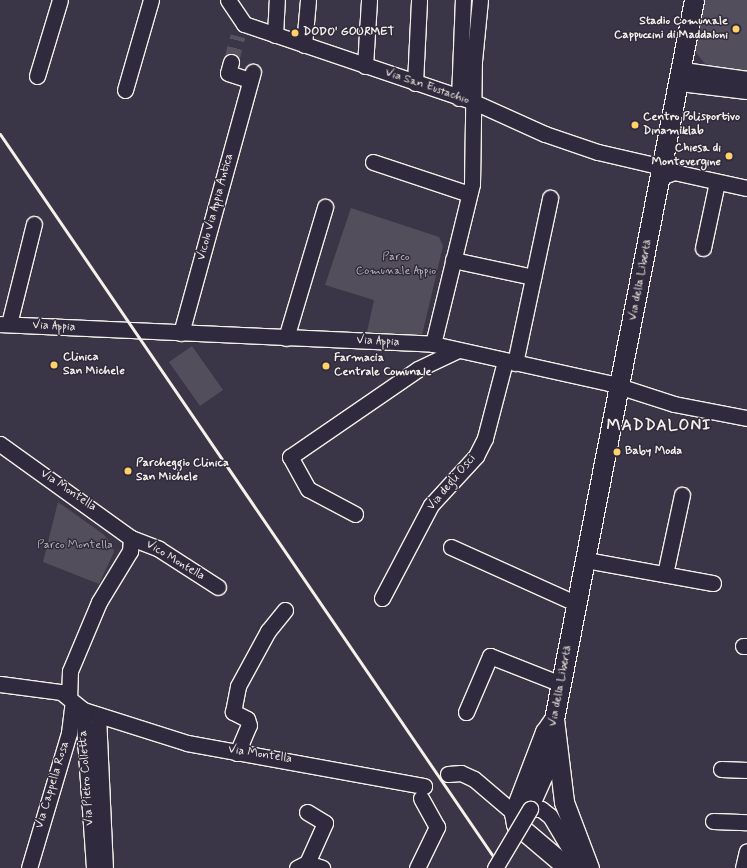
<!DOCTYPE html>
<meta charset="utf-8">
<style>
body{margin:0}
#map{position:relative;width:747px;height:868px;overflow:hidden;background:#3b3647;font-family:Mynerve,sans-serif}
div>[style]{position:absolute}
.green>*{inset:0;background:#534e5c}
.minor-tunnel>*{height:15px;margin-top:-7.5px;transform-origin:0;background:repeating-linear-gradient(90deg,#57525f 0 15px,transparent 0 23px)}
.roads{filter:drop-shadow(1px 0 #f4f1e8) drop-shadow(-1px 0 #f4f1e8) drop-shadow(0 1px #f4f1e8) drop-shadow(0 -1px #f4f1e8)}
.minor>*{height:15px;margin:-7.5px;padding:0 7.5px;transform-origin:7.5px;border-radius:7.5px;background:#2f2a3d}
.major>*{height:19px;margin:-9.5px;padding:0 9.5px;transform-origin:9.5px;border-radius:9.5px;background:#2f2a3d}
.rail>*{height:3px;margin:-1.5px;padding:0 1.5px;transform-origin:1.5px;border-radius:1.5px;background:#f4f1e8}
.bridges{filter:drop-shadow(1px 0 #f4f1e8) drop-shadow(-1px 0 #f4f1e8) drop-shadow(0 1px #f4f1e8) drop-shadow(0 -1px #f4f1e8)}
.minor-bridge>*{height:15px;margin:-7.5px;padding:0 7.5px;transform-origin:7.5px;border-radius:7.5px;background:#2f2a3d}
.dots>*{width:11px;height:11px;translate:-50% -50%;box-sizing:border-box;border:2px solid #2f2a3d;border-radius:50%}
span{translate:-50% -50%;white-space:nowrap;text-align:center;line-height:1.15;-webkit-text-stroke:3px #2f2a3d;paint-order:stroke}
.poi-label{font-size:12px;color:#f4f1e8;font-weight:700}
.right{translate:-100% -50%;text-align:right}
.left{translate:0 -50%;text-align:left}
.street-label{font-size:12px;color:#f4f1e8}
.park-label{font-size:12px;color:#bcb8b7}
.district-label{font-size:16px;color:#f4f1e8;font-weight:700;letter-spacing:1px}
</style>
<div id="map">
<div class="green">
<div style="clip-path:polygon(702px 0,747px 0,747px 76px,711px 71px,693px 49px)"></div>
<div style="clip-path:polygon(351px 208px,439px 237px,443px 246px,422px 335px,367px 332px,374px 300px,325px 285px)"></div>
<div style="clip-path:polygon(192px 346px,223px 390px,200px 406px,169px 362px)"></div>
<div style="clip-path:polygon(58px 502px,103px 534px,113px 545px,114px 552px,99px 584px,43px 562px)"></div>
</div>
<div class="minor-tunnel">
<div style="left:231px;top:62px;width:27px;rotate:-75deg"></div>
</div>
<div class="roads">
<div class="minor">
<div style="left:228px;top:0;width:29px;rotate:56deg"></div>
<div style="left:244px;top:24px;width:243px;rotate:18.7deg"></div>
<div style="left:474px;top:102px;width:78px;rotate:24.3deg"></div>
<div style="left:545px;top:134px;width:56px;rotate:18.8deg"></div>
<div style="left:598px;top:152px;width:67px;rotate:13deg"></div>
<div style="left:275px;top:35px;width:35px;rotate:-87deg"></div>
<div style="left:304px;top:45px;width:45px;rotate:-84.9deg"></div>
<div style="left:231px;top:62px;width:11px;rotate:105deg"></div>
<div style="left:228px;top:73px;width:23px;rotate:18deg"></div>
<div style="left:365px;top:66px;width:66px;rotate:-86.5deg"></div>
<div style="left:683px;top:70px;width:65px;rotate:8deg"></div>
<div style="left:37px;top:76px;width:79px;rotate:-73.2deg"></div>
<div style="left:415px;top:83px;width:83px;rotate:-87.2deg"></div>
<div style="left:680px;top:83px;width:67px;rotate:6.8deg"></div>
<div style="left:125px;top:90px;width:94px;rotate:-73.9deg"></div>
<div style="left:459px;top:98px;width:98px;rotate:-87.7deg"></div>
<div style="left:373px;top:162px;width:101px;rotate:18.4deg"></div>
<div style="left:661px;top:177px;width:14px;rotate:-21deg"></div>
<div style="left:674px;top:172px;width:75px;rotate:12.4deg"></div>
<div style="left:703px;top:248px;width:67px;rotate:-78deg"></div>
<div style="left:453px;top:260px;width:82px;rotate:12deg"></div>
<div style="left:0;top:324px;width:433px;rotate:2.6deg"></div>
<div style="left:433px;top:344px;width:180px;rotate:12.5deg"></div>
<div style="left:609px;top:383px;width:68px;rotate:17.9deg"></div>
<div style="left:674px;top:404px;width:74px;rotate:10.9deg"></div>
<div style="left:9px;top:324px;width:103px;rotate:-76deg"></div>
<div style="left:181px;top:333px;width:271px;rotate:-74.6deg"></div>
<div style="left:286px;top:338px;width:137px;rotate:-73.4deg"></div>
<div style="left:433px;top:344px;width:165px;rotate:-76.3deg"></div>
<div style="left:472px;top:184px;width:123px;rotate:-89.1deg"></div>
<div style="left:474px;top:61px;width:61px;rotate:-84.4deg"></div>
<div style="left:515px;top:363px;width:169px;rotate:-78deg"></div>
<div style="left:0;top:444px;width:161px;rotate:35.7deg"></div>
<div style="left:131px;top:538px;width:13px;rotate:94deg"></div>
<div style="left:130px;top:551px;width:60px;rotate:121.3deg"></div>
<div style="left:99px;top:602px;width:75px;rotate:112.8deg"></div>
<div style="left:70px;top:671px;width:24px;rotate:92deg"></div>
<div style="left:355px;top:514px;width:53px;rotate:-152deg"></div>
<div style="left:308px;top:489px;width:37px;rotate:-119deg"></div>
<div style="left:290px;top:457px;width:155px;rotate:-34.5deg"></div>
<div style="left:418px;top:369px;width:44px;rotate:-25.4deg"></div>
<div style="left:131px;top:538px;width:30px;rotate:21deg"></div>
<div style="left:159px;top:549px;width:70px;rotate:32.8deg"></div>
<div style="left:451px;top:547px;width:138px;rotate:24.3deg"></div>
<div style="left:586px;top:560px;width:129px;rotate:10.3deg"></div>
<div style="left:665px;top:574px;width:81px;rotate:-77.9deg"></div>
<div style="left:382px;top:598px;width:105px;rotate:-62.2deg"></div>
<div style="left:431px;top:505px;width:67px;rotate:-47.4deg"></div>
<div style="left:476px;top:456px;width:20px;rotate:-63deg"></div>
<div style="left:485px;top:438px;width:80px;rotate:-75.4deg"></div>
<div style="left:743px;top:646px;width:4px"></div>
<div style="left:0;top:684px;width:62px;rotate:7.5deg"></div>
<div style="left:61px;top:692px;width:28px;rotate:39deg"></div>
<div style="left:83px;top:710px;width:109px;rotate:17.6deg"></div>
<div style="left:187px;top:743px;width:241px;rotate:10.3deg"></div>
<div style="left:83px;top:710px;width:158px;rotate:86deg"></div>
<div style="left:466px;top:712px;width:61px;rotate:-66.8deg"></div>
<div style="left:490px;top:656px;width:76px;rotate:21.5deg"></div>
<div style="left:98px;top:715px;width:153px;rotate:87.4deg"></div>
<div style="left:552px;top:734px;width:42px;rotate:99.7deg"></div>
<div style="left:545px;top:775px;width:37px;rotate:114deg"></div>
<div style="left:530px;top:809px;width:11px"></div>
<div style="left:541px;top:809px;width:11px;rotate:38deg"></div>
<div style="left:550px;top:816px;width:61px;rotate:59.2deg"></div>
<div style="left:237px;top:753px;width:30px;rotate:-67deg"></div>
<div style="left:249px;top:725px;width:6px;rotate:-108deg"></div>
<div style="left:247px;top:719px;width:16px;rotate:-153deg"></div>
<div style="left:233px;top:712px;width:26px;rotate:-79deg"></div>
<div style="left:238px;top:686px;width:63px;rotate:-61.4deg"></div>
<div style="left:268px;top:631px;width:27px;rotate:-51deg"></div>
<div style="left:721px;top:769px;width:26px;rotate:2deg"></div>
<div style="left:448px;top:774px;width:13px;rotate:-4deg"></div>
<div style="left:461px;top:773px;width:14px;rotate:25deg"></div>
<div style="left:474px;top:779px;width:52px;rotate:40.4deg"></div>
<div style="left:307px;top:812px;width:21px;rotate:31deg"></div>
<div style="left:325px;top:823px;width:44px;rotate:114.2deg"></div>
<div style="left:713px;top:821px;width:34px;rotate:2deg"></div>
<div style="left:29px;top:868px;width:141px;rotate:-73.5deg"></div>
<div style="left:69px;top:733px;width:31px;rotate:-83deg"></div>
<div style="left:297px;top:868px;width:11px;rotate:-27deg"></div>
<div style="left:307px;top:863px;width:16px;rotate:18deg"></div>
<div style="left:417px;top:868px;width:46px;rotate:-64deg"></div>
<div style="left:437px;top:827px;width:33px;rotate:-119deg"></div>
<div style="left:743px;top:868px;width:17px;rotate:-77deg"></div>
</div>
<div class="major">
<div style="left:554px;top:719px;width:84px;rotate:83.1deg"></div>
<div style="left:564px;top:802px;width:71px;rotate:69.3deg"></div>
<div style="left:568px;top:868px;width:68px;rotate:-139.8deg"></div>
<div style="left:516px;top:824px;width:11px;rotate:-100deg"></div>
<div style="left:514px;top:813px;width:87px;rotate:-69.1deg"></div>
<div style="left:545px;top:732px;width:16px;rotate:-55deg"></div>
<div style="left:554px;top:719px;width:733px;rotate:-78.98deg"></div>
</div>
</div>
<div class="rail">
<div style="left:0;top:134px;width:889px;rotate:55.68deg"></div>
</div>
<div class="bridges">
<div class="minor-bridge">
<div style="left:495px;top:868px;width:69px;rotate:-59.3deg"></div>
</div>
</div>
<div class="dots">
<div style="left:736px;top:29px;background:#ffd166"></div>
<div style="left:295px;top:33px;background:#ffd166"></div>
<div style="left:635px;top:125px;background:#ffd166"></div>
<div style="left:729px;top:156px;background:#ffd166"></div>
<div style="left:54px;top:365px;background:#ffd166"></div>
<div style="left:326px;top:366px;background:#ffd166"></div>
<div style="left:617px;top:452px;background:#ffd166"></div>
<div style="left:128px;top:471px;background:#ffd166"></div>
</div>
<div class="poi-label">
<span class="right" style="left:728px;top:29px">Stadio Comunale<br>Cappuccini di Maddaloni</span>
<span class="left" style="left:303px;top:33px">DODO' GOURMET</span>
<span class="left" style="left:643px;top:125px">Centro Polisportivo<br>Dinamiklab</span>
<span class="right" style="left:721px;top:156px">Chiesa di<br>Montevergine</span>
<span class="left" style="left:63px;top:365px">Clinica<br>San Michele</span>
<span class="left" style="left:334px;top:366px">Farmacia<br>Centrale Comunale</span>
<span class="left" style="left:625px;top:452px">Baby Moda</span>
<span class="left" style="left:136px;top:471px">Parcheggio Clinica<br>San Michele</span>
</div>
<div class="street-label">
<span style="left:427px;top:87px;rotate:19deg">Via San Eustachio</span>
<span style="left:216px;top:207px;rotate:-75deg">Vicolo Via Appia Antica</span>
<span style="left:641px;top:280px;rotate:-79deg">Via della Libertà</span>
<span style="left:54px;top:327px;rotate:3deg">Via Appia</span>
<span style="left:378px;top:342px;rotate:3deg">Via Appia</span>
<span style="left:452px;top:483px;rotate:-50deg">Via degli Osci</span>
<span style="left:68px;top:491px;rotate:34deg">Via Montella</span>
<span style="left:175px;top:561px;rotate:31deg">Vico Montella</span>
<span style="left:561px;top:686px;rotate:-79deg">Via della Libertà</span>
<span style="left:260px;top:755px;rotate:9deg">Via Montella</span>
<span style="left:87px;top:778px;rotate:-94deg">Via Pietro Colletta</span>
<span style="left:53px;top:785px;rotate:-73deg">Via Cappella Rosa</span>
</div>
<div class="park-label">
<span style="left:396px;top:265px">Parco<br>Comunale Appio</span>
<span style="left:75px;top:546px">Parco Montella</span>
</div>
<div class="district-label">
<span style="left:659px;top:426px">MADDALONI</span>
</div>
</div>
